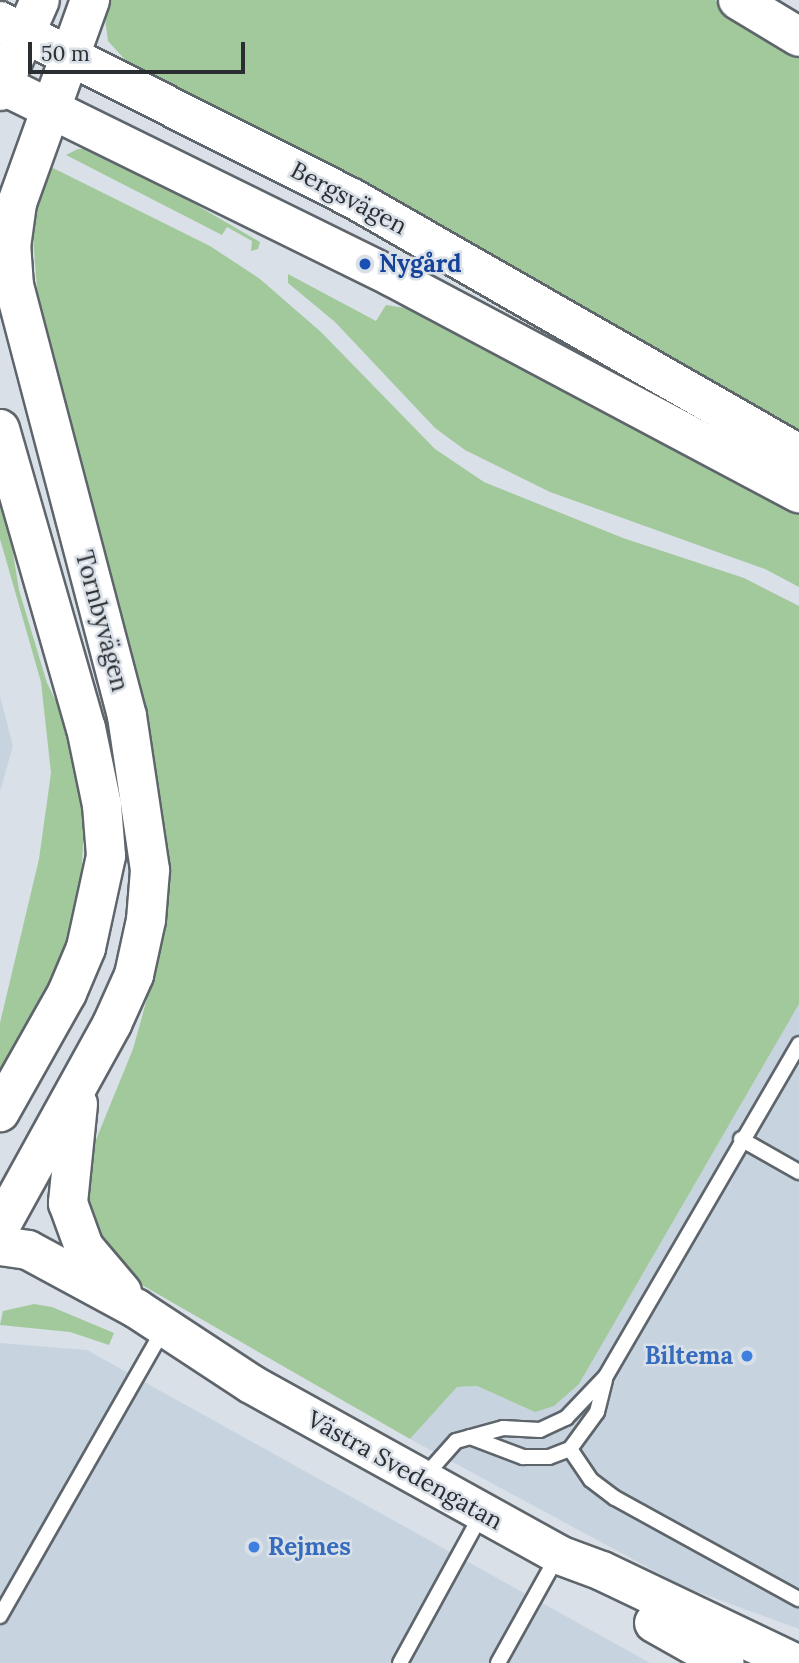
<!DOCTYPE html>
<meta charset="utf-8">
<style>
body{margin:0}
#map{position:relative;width:799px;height:1663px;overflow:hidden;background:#d9e0e8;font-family:Lora,serif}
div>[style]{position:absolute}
.built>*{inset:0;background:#c7d4e0}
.green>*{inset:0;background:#a2c99c}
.roads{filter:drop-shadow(2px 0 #5e656b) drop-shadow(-2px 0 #5e656b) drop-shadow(0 2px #5e656b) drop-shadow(0 -2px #5e656b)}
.lane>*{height:14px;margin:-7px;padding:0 7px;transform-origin:7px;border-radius:7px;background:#fff}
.secondary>*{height:38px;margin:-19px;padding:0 19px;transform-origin:19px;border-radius:19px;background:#fff}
.dots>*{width:19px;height:19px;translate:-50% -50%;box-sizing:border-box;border:4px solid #d9e0e8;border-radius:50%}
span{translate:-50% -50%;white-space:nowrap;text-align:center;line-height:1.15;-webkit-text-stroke:5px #d9e0e8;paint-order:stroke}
.street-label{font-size:24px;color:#2b2e31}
.transit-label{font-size:24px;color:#164399;font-weight:700}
.left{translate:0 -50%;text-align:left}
.shop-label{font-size:24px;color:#366cbe;font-weight:700}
.right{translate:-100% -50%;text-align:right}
.scale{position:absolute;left:28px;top:42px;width:217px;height:32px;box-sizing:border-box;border:4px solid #2b2e31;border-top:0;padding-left:9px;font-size:21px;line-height:24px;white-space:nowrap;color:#2b2e31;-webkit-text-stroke:5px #d9e0e8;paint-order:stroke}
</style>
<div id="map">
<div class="built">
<div style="clip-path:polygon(0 696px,13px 746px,0 792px)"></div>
<div style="clip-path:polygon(799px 1004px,799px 1629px,684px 1587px,410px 1439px,457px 1387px,477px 1386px,535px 1412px,579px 1384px)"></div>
<div style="clip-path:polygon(0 1343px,87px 1350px,650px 1663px,0 1663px)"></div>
</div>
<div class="green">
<div style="clip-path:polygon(108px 0,715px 0,799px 54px,799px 434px,344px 171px,128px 63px,108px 41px,104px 11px)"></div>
<div style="clip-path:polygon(78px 149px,92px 149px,164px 186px,260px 242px,258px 249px,251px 251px,252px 241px,227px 227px,222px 235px,66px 155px)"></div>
<div style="clip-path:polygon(51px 167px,210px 246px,260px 279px,321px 332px,435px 449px,484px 482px,623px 538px,744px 578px,799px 606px,799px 1004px,579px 1384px,554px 1406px,535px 1412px,477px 1386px,457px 1387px,410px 1439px,128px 1277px,108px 1256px,85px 1200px,84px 1169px,133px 1049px,162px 945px,163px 833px,149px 734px,39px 314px,32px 224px)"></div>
<div style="clip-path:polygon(288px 274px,376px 321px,386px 305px,412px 309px,799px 512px,799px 587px,765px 569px,550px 492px,465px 450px,435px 428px,335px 322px,288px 283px)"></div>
<div style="clip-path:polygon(0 473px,19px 590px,47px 683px,69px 728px,85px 801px,81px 889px,73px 925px,59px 963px,0 1074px,0 1023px,39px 859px,51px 773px,41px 682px,0 539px)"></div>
<div style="clip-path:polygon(34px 1304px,52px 1307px,114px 1333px,109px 1345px,70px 1332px,0 1325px,3px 1311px)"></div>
</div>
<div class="roads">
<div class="lane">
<div style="left:741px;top:1139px;width:67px;rotate:29.6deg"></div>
<div style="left:470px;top:1437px;width:57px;rotate:20.7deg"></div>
<div style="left:523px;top:1457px;width:26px"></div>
<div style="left:549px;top:1457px;width:22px;rotate:-21deg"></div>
<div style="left:570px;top:1449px;width:46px;rotate:-53.9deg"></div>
<div style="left:597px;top:1412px;width:33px;rotate:-76deg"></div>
<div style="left:570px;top:1449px;width:37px;rotate:56deg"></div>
<div style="left:591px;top:1480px;width:30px;rotate:37deg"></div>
<div style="left:615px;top:1498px;width:210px;rotate:28.8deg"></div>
<div style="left:424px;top:1477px;width:48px;rotate:-48.4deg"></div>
<div style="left:456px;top:1441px;width:49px;rotate:-15.5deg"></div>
<div style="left:503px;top:1428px;width:37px;rotate:3deg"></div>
<div style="left:540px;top:1430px;width:29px;rotate:-25deg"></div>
<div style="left:566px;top:1418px;width:58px;rotate:-46.4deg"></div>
<div style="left:606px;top:1376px;width:384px;rotate:-59.8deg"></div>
<div style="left:0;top:1616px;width:331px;rotate:-60.3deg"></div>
<div style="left:400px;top:1663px;width:169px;rotate:-61.3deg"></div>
<div style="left:498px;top:1663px;width:121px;rotate:-60.9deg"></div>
</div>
<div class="secondary">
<div style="left:738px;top:0;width:71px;rotate:31.2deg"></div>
<div style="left:0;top:21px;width:394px;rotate:26.7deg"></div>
<div style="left:352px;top:198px;width:515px;rotate:29.8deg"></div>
<div style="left:0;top:84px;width:437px;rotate:26.2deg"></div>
<div style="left:392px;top:277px;width:461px;rotate:28deg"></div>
<div style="left:0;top:91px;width:99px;rotate:-66.3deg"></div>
<div style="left:0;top:429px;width:311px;rotate:74deg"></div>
<div style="left:86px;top:728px;width:79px;rotate:78.3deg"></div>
<div style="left:102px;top:805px;width:51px;rotate:85.5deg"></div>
<div style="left:106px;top:856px;width:94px;rotate:102.3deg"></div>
<div style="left:86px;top:948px;width:49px;rotate:112.9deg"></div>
<div style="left:67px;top:993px;width:137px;rotate:119.4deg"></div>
<div style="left:78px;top:1104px;width:100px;rotate:95.8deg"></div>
<div style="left:68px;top:1203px;width:47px;rotate:70deg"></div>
<div style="left:84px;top:1247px;width:59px;rotate:49.8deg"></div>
<div style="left:0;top:1227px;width:232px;rotate:-61.1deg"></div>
<div style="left:112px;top:1024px;width:54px;rotate:-65.8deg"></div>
<div style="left:134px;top:975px;width:56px;rotate:-77.7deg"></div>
<div style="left:146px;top:920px;width:50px;rotate:-85.4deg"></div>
<div style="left:150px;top:870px;width:156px;rotate:-98.5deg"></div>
<div style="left:127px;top:716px;width:445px;rotate:-104.7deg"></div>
<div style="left:14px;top:286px;width:39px;rotate:-94deg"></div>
<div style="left:11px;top:247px;width:44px;rotate:-82.2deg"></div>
<div style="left:17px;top:203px;width:216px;rotate:-70.2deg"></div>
<div style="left:0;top:1246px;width:28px;rotate:8deg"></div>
<div style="left:28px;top:1250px;width:124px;rotate:28.4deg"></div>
<div style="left:137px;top:1309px;width:136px;rotate:33.3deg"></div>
<div style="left:251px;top:1384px;width:352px;rotate:29deg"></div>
<div style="left:559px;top:1555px;width:46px;rotate:20.4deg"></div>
<div style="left:602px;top:1571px;width:214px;rotate:25.5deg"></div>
<div style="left:654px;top:1623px;width:81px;rotate:29.4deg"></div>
</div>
</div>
<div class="dots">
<div style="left:365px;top:264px;background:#1a4fb4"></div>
<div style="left:747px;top:1356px;background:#3f7fe0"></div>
<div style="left:254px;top:1547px;background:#3f7fe0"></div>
</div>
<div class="street-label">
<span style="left:349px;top:198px;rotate:28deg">Bergsvägen</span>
<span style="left:102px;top:621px;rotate:75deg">Tornbyvägen</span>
<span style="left:405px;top:1470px;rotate:29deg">Västra Svedengatan</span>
</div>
<div class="transit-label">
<span class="left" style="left:379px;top:264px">Nygård</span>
</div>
<div class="shop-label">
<span class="right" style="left:733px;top:1356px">Biltema</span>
<span class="left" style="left:268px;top:1547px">Rejmes</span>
</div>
<div class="scale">50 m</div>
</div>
